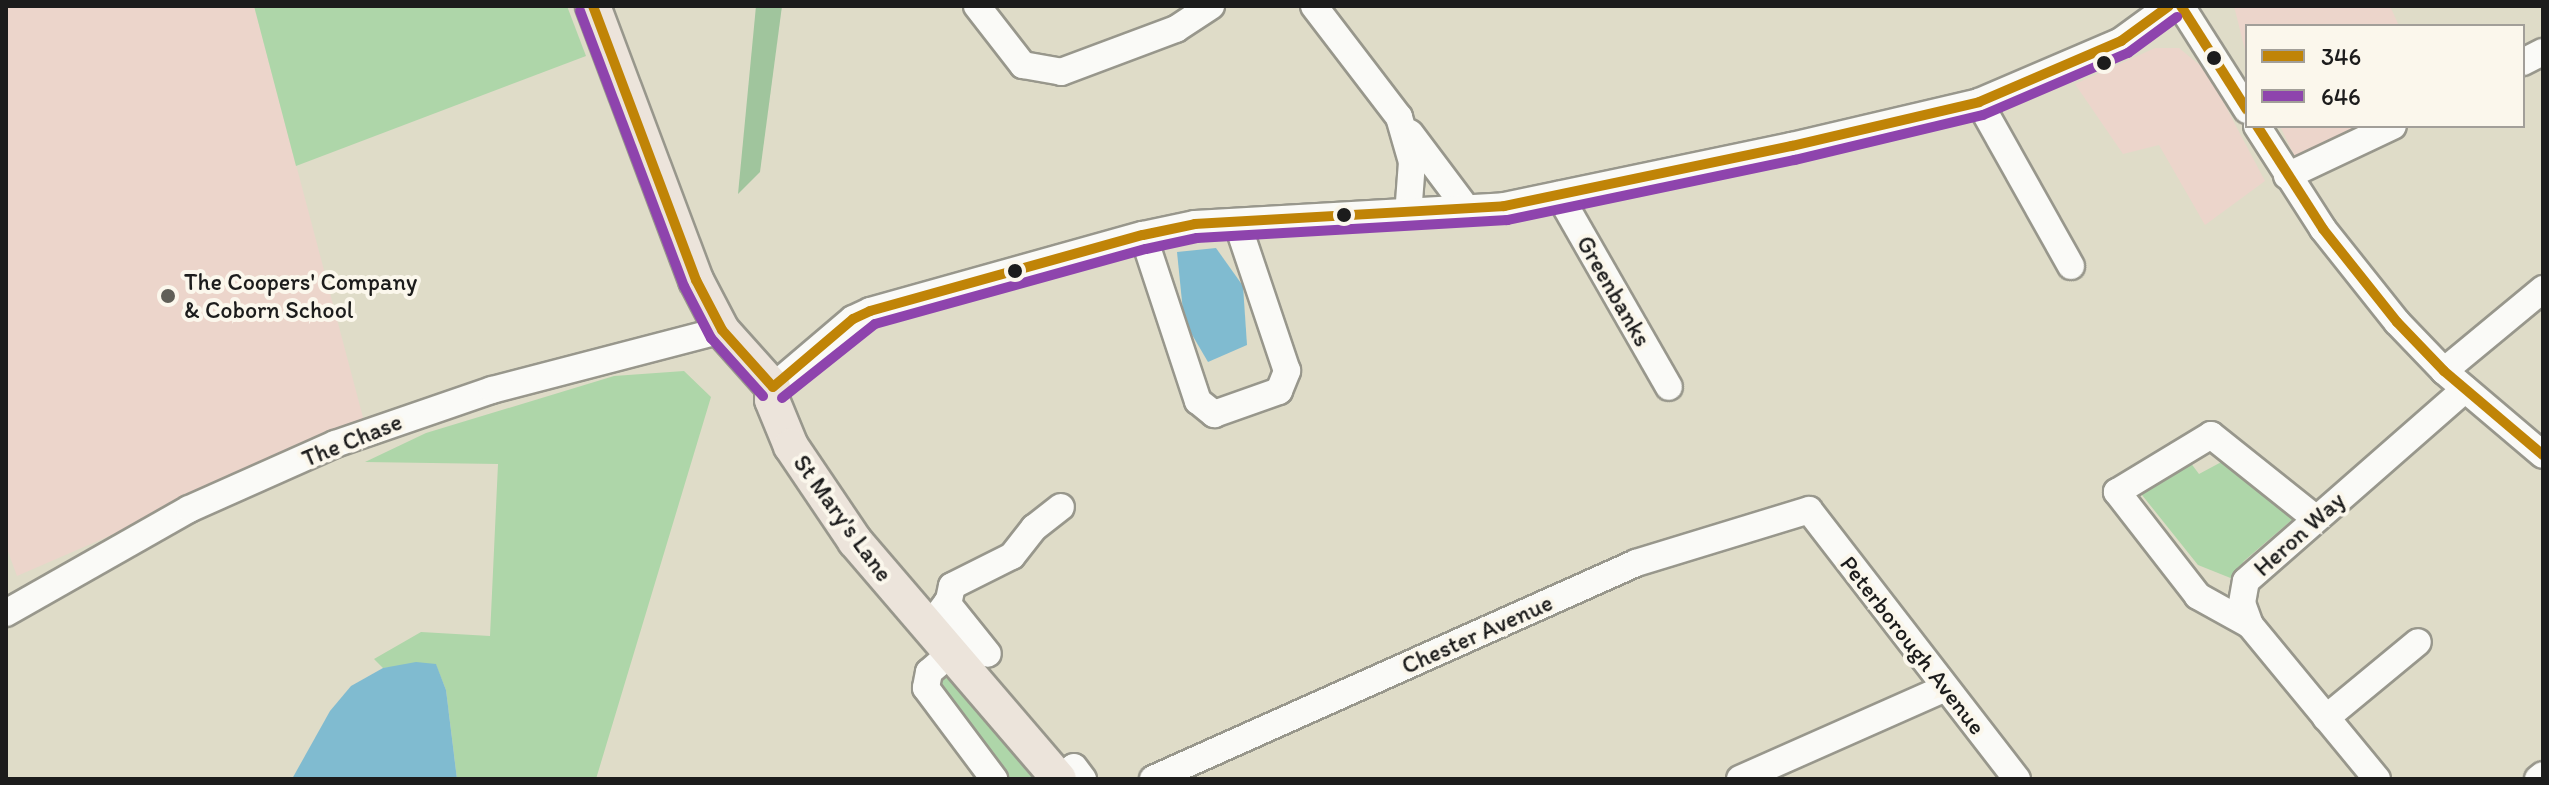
<!DOCTYPE html>
<style>
body{margin:0}
#map{position:relative;width:2549px;height:785px;overflow:hidden;background:#dfdcc8;font-family:Itim,sans-serif}
div>[style]{position:absolute}
.built>*{inset:0;background:#ecd5cb}
.green>*{inset:0;background:#aed6a9}
.forest>*{inset:0;background:#a0c59d}
.water>*{inset:0;background:#80bbd0}
.roads{filter:drop-shadow(2px 0 #98978c) drop-shadow(-2px 0 #98978c) drop-shadow(0 2px #98978c) drop-shadow(0 -2px #98978c)}
.minor>*{height:26px;margin:-13px;padding:0 13px;transform-origin:13px;border-radius:13px;background:#fafaf7}
.major>*{height:34px;margin:-17px;padding:0 17px;transform-origin:17px;border-radius:17px;background:#ece4db}
.bus-1>*{height:10px;margin:-5px;padding:0 5px;transform-origin:5px;border-radius:5px;background:#c08407}
.bus-2>*{height:10px;margin:-5px;padding:0 5px;transform-origin:5px;border-radius:5px;background:#8e44ad}
.dots>*{width:22px;height:22px;translate:-50% -50%;box-sizing:border-box;border:4px solid #fbf7ec;border-radius:50%}
span{translate:-50% -50%;white-space:nowrap;text-align:center;line-height:1.15;-webkit-text-stroke:8px #fbf7ec;paint-order:stroke}
.poi-label{font-size:24px;color:#1c1c1c}
.left{translate:0 -50%;text-align:left}
.street-label{font-size:24px;color:#1c1c1c}
.frame{position:absolute;inset:0;border:8px solid #1c1c1c;pointer-events:none}
.legend{position:absolute;left:2245px;top:24px;width:280px;height:104px;box-sizing:border-box;background:#fbf7ec;border:2px solid #a29f99;margin:0;padding:10px 14px;list-style:none;font-size:24px;color:#1c1c1c}
.legend li{display:flex;align-items:center;gap:16px;height:40px}
.legend b{width:40px;border:2px solid #a29f99}
</style>
<div id="map">
<div class="built">
<div style="clip-path:polygon(6px 6px,254px 6px,365px 425px,17px 576px,6px 546px)"></div>
<div style="clip-path:polygon(2234px 6px,2390px 6px,2399px 26px,2247px 26px,2247px 58px)"></div>
<div style="clip-path:polygon(2155px 48px,2179px 48px,2207px 71px,2265px 181px,2205px 225px,2159px 145px,2123px 154px,2075px 84px)"></div>
<div style="clip-path:polygon(2280px 126px,2361px 126px,2296px 159px)"></div>
</div>
<div class="green">
<div style="clip-path:polygon(254px 6px,567px 6px,586px 56px,296px 166px)"></div>
<div style="clip-path:polygon(684px 371px,711px 397px,596px 779px,457px 779px,446px 690px,436px 665px,383px 668px,374px 659px,421px 632px,490px 636px,498px 464px,365px 462px,426px 433px,614px 376px)"></div>
<div style="clip-path:polygon(2187px 458px,2199px 474px,2227px 459px,2294px 518px,2244px 561px,2233px 579px,2198px 565px,2138px 490px)"></div>
<div style="clip-path:polygon(947px 671px,1049px 779px,1002px 779px,935px 681px)"></div>
</div>
<div class="forest">
<div style="clip-path:polygon(756px 6px,782px 6px,760px 172px,738px 194px)"></div>
</div>
<div class="water">
<div style="clip-path:polygon(1216px 248px,1243px 286px,1247px 345px,1208px 362px,1184px 321px,1177px 252px)"></div>
<div style="clip-path:polygon(416px 662px,436px 664px,446px 690px,457px 779px,292px 779px,330px 711px,351px 686px,383px 668px)"></div>
</div>
<div class="roads">
<div class="minor">
<div style="left:977px;top:6px;width:75px;rotate:52.1deg"></div>
<div style="left:1023px;top:65px;width:39px;rotate:10deg"></div>
<div style="left:1061px;top:72px;width:123px;rotate:-20.5deg"></div>
<div style="left:1176px;top:29px;width:42px;rotate:-33.3deg"></div>
<div style="left:1314px;top:6px;width:140px;rotate:52.6deg"></div>
<div style="left:1399px;top:117px;width:47px;rotate:73.9deg"></div>
<div style="left:1412px;top:162px;width:53px;rotate:94.3deg"></div>
<div style="left:2181px;top:6px;width:123px;rotate:57.6deg"></div>
<div style="left:2523px;top:62px;width:22px;rotate:-27deg"></div>
<div style="left:1979px;top:102px;width:188px;rotate:60.7deg"></div>
<div style="left:2257px;top:126px;width:122px;rotate:57.3deg"></div>
<div style="left:2323px;top:229px;width:119px;rotate:51.5deg"></div>
<div style="left:2397px;top:322px;width:68px;rotate:46.2deg"></div>
<div style="left:2444px;top:371px;width:130px;rotate:40.3deg"></div>
<div style="left:1410px;top:133px;width:95px;rotate:53.1deg"></div>
<div style="left:2287px;top:176px;width:117px;rotate:-25.3deg"></div>
<div style="left:1559px;top:195px;width:221px;rotate:60.2deg"></div>
<div style="left:1143px;top:235px;width:175px;rotate:71.7deg"></div>
<div style="left:1198px;top:401px;width:21px;rotate:39deg"></div>
<div style="left:1214px;top:414px;width:69px;rotate:-19.5deg"></div>
<div style="left:1279px;top:391px;width:22px;rotate:-68deg"></div>
<div style="left:1287px;top:371px;width:157px;rotate:-108.6deg"></div>
<div style="left:2444px;top:371px;width:129px;rotate:-39.6deg"></div>
<div style="left:773px;top:387px;width:105px;rotate:-40.4deg"></div>
<div style="left:853px;top:319px;width:19px;rotate:-25deg"></div>
<div style="left:870px;top:311px;width:283px;rotate:-15.6deg"></div>
<div style="left:1143px;top:235px;width:53px;rotate:-11.9deg"></div>
<div style="left:1195px;top:224px;width:310px;rotate:-3.3deg"></div>
<div style="left:1504px;top:206px;width:294px;rotate:-11.8deg"></div>
<div style="left:1792px;top:146px;width:192px;rotate:-13.2deg"></div>
<div style="left:1979px;top:102px;width:155px;rotate:-23.2deg"></div>
<div style="left:2121px;top:41px;width:59px;rotate:-36.1deg"></div>
<div style="left:947px;top:603px;width:65px;rotate:51.2deg"></div>
<div style="left:6px;top:613px;width:210px;rotate:-29.6deg"></div>
<div style="left:189px;top:509px;width:160px;rotate:-24deg"></div>
<div style="left:335px;top:444px;width:166px;rotate:-19deg"></div>
<div style="left:492px;top:390px;width:238px;rotate:-14.6deg"></div>
<div style="left:2250px;top:625px;width:60px;rotate:-150.9deg"></div>
<div style="left:2198px;top:596px;width:132px;rotate:-127.9deg"></div>
<div style="left:2117px;top:492px;width:110px;rotate:-31.2deg"></div>
<div style="left:2211px;top:435px;width:133px;rotate:38.6deg"></div>
<div style="left:928px;top:628px;width:35px;rotate:-53deg"></div>
<div style="left:949px;top:600px;width:14px;rotate:-78deg"></div>
<div style="left:952px;top:586px;width:67px;rotate:-26.6deg"></div>
<div style="left:1012px;top:556px;width:36px;rotate:-52deg"></div>
<div style="left:1034px;top:528px;width:34px;rotate:-38deg"></div>
<div style="left:951px;top:653px;width:29px;rotate:139deg"></div>
<div style="left:929px;top:672px;width:16px;rotate:101deg"></div>
<div style="left:926px;top:688px;width:114px;rotate:53.2deg"></div>
<div style="left:2326px;top:718px;width:119px;rotate:-39.6deg"></div>
<div style="left:1060px;top:779px;width:18px;rotate:-41deg"></div>
<div style="left:1074px;top:767px;width:15px;rotate:53deg"></div>
<div style="left:1153px;top:779px;width:529px;rotate:-24.09deg"></div>
<div style="left:1636px;top:563px;width:181px;rotate:-17deg"></div>
<div style="left:1809px;top:510px;width:340px;rotate:52.3deg"></div>
<div style="left:1740px;top:779px;width:224px;rotate:-23.9deg"></div>
<div style="left:2377px;top:779px;width:200px;rotate:-129.5deg"></div>
<div style="left:2250px;top:625px;width:23px;rotate:-110deg"></div>
<div style="left:2242px;top:603px;width:22px;rotate:-80deg"></div>
<div style="left:2246px;top:581px;width:291px;rotate:-41.2deg"></div>
<div style="left:2538px;top:779px;width:6px;rotate:-39deg"></div>
</div>
<div class="major">
<div style="left:593px;top:6px;width:293px;rotate:69.4deg"></div>
<div style="left:696px;top:280px;width:56px;rotate:62.5deg"></div>
<div style="left:722px;top:330px;width:76px;rotate:48.2deg"></div>
<div style="left:773px;top:387px;width:13px;rotate:94deg"></div>
<div style="left:772px;top:400px;width:50px;rotate:67.6deg"></div>
<div style="left:791px;top:446px;width:115px;rotate:56deg"></div>
<div style="left:855px;top:541px;width:313px;rotate:49.4deg"></div>
</div>
</div>
<div class="bus-1">
<div style="left:593px;top:6px;width:293px;rotate:69.4deg"></div>
<div style="left:696px;top:280px;width:56px;rotate:62.5deg"></div>
<div style="left:722px;top:330px;width:76px;rotate:48.2deg"></div>
<div style="left:2181px;top:6px;width:123px;rotate:57.6deg"></div>
<div style="left:2257px;top:126px;width:122px;rotate:57.3deg"></div>
<div style="left:2323px;top:229px;width:119px;rotate:51.5deg"></div>
<div style="left:2397px;top:322px;width:68px;rotate:46.2deg"></div>
<div style="left:2444px;top:371px;width:130px;rotate:40.3deg"></div>
<div style="left:773px;top:387px;width:105px;rotate:-40.4deg"></div>
<div style="left:853px;top:319px;width:19px;rotate:-25deg"></div>
<div style="left:870px;top:311px;width:283px;rotate:-15.6deg"></div>
<div style="left:1143px;top:235px;width:53px;rotate:-11.9deg"></div>
<div style="left:1195px;top:224px;width:310px;rotate:-3.3deg"></div>
<div style="left:1504px;top:206px;width:294px;rotate:-11.8deg"></div>
<div style="left:1792px;top:146px;width:192px;rotate:-13.2deg"></div>
<div style="left:1979px;top:102px;width:155px;rotate:-23.2deg"></div>
<div style="left:2121px;top:41px;width:59px;rotate:-36.1deg"></div>
</div>
<div class="bus-2">
<div style="left:580px;top:11px;width:294px;rotate:69.3deg"></div>
<div style="left:684px;top:286px;width:59px;rotate:62.6deg"></div>
<div style="left:711px;top:338px;width:78px;rotate:48.1deg"></div>
<div style="left:782px;top:398px;width:119px;rotate:-38.5deg"></div>
<div style="left:875px;top:324px;width:281px;rotate:-15.5deg"></div>
<div style="left:1146px;top:249px;width:52px;rotate:-12.2deg"></div>
<div style="left:1197px;top:238px;width:311px;rotate:-3.3deg"></div>
<div style="left:1507px;top:220px;width:294px;rotate:-11.8deg"></div>
<div style="left:1795px;top:160px;width:193px;rotate:-13.5deg"></div>
<div style="left:1983px;top:115px;width:158px;rotate:-23.2deg"></div>
<div style="left:2128px;top:53px;width:61px;rotate:-36.3deg"></div>
</div>
<div class="dots">
<div style="left:2214px;top:58px;background:#1c1c1c"></div>
<div style="left:2104px;top:63px;background:#1c1c1c"></div>
<div style="left:1344px;top:215px;background:#1c1c1c"></div>
<div style="left:1015px;top:271px;background:#1c1c1c"></div>
<div style="left:168px;top:296px;background:#605f58"></div>
</div>
<div class="poi-label">
<span class="left" style="left:184px;top:296px">The Coopers' Company<br>&amp; Coborn School</span>
</div>
<div class="street-label">
<span style="left:1614px;top:291px;rotate:60deg">Greenbanks</span>
<span style="left:352px;top:440px;rotate:-22deg">The Chase</span>
<span style="left:843px;top:518px;rotate:54deg">St Mary's Lane</span>
<span style="left:2299px;top:534px;rotate:-42deg">Heron Way</span>
<span style="left:1477px;top:634px;rotate:-24deg">Chester Avenue</span>
<span style="left:1913px;top:645px;rotate:52deg">Peterborough Avenue</span>
</div>
<div class="frame"></div>
<ul class="legend">
<li><b style="height:10px;background:#c08407"></b>346</li>
<li><b style="height:10px;background:#8e44ad"></b>646</li>
</ul>
</div>
